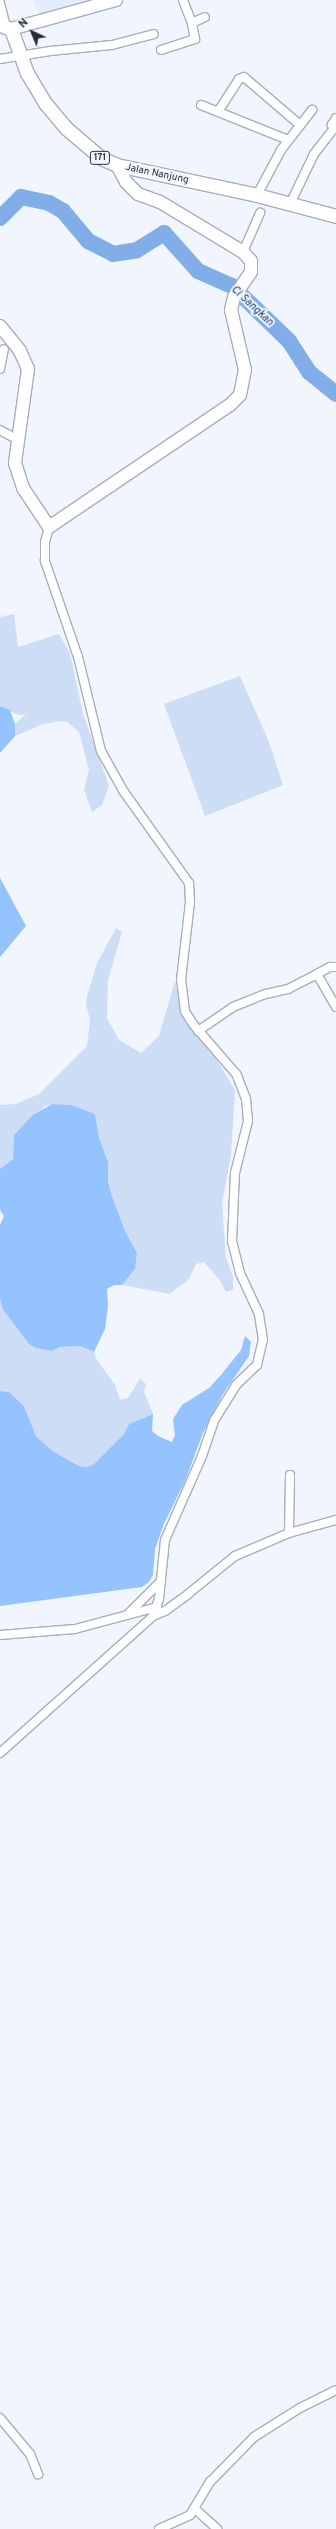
<!DOCTYPE html>
<style>
body{margin:0}
#map{position:relative;width:336px;height:2529px;overflow:hidden;background:#f1f6fe;font-family:Overpass,sans-serif}
div>[style]{position:absolute}
.built>*{inset:0;background:#e1edfc}
.green>*{inset:0;background:#ccddf5}
.forest>*{inset:0;background:#95c3ff}
.river>*{height:16px;margin:-8px;padding:0 8px;transform-origin:8px;border-radius:8px;background:#81ade8}
.roads{filter:drop-shadow(1px 0 #a6afbb) drop-shadow(-1px 0 #a6afbb) drop-shadow(0 1px #a6afbb) drop-shadow(0 -1px #a6afbb)}
.street>*{height:8px;margin:-4px;padding:0 4px;transform-origin:4px;border-radius:4px;background:#fff}
.secondary>*{height:12px;margin:-6px;padding:0 6px;transform-origin:6px;border-radius:6px;background:#fff}
.primary>*{height:13px;margin:-6.5px;padding:0 6.5px;transform-origin:6.5px;border-radius:6.5px;background:#fff}
span{translate:-50% -50%;white-space:nowrap;text-align:center;line-height:1.15;-webkit-text-stroke:4px #f1f6fe;paint-order:stroke}
.shield-label span{padding:1px 3px;background:#f1f6fe;border:1px solid;border-radius:3px;-webkit-text-stroke-width:0}
.shield-label{font-size:9px;color:#292d32;font-weight:700}
.street-label{font-size:10px;color:#292d32}
.water-label{font-size:11px;color:#0c396d;font-style:italic}
.north{position:absolute;left:12px;top:12px;width:40px;height:40px;-webkit-text-stroke:3px #f1f6fe;paint-order:stroke;rotate:316deg;font-size:11px;font-weight:700;line-height:16px;text-align:center;color:#292d32}
.north::after{content:'';display:block;margin:auto;width:14px;height:18px;background:#292d32;clip-path:polygon(50% 0,100% 100%,50% 72%,0 100%)}
</style>
<div id="map">
<div class="built">
<div style="clip-path:polygon(33px 0,102px 0,40px 15px)"></div>
</div>
<div class="green">
<div style="clip-path:polygon(14px 614px,18px 647px,59px 634px,70px 653px,83px 714px,109px 786px,102px 805px,92px 812px,84px 790px,89px 770px,79px 732px,67px 722px,60px 721px,44px 724px,15px 736px,15px 724px,26px 714px,18px 715px,0 706px,0 617px)"></div>
<div style="clip-path:polygon(240px 676px,269px 742px,283px 785px,205px 816px,164px 704px)"></div>
<div style="clip-path:polygon(116px 928px,122px 932px,108px 980px,107px 1018px,119px 1040px,141px 1053px,159px 1036px,175px 981px,183px 1016px,212px 1052px,235px 1090px,231px 1155px,222px 1204px,226px 1258px,233px 1277px,233px 1290px,226px 1292px,219px 1279px,204px 1262px,196px 1264px,189px 1279px,170px 1294px,122px 1285px,135px 1269px,137px 1253px,125px 1231px,113px 1199px,108px 1182px,108px 1162px,99px 1138px,95px 1114px,72px 1105px,52px 1104px,45px 1106px,14px 1135px,13px 1159px,0 1169px,0 1105px,16px 1104px,39px 1094px,87px 1046px,90px 1020px,86px 1004px,87px 996px,97px 963px)"></div>
<div style="clip-path:polygon(0 1299px,3px 1310px,29px 1344px,52px 1351px,60px 1347px,80px 1346px,94px 1352px,97px 1360px,115px 1385px,120px 1400px,128px 1398px,140px 1379px,146px 1384px,144px 1392px,153px 1414px,129px 1424px,124px 1434px,94px 1464px,87px 1467px,79px 1466px,54px 1452px,36px 1436px,24px 1406px,9px 1392px,0 1391px)"></div>
</div>
<div class="forest">
<div style="clip-path:polygon(0 706px,10px 710px,15px 724px,15px 736px,0 753px)"></div>
<div style="clip-path:polygon(0 878px,26px 926px,0 957px)"></div>
<div style="clip-path:polygon(52px 1104px,72px 1105px,95px 1114px,99px 1138px,108px 1162px,108px 1182px,113px 1199px,125px 1231px,137px 1253px,135px 1269px,122px 1285px,114px 1285px,107px 1289px,108px 1306px,105px 1329px,94px 1352px,80px 1346px,60px 1347px,52px 1351px,36px 1348px,29px 1344px,3px 1310px,0 1299px,0 1225px,4px 1216px,0 1210px,0 1169px,13px 1159px,14px 1135px,33px 1115px)"></div>
<div style="clip-path:polygon(245px 1336px,251px 1342px,249px 1356px,223px 1394px,203px 1433px,185px 1481px,164px 1524px,155px 1549px,153px 1575px,149px 1582px,142px 1587px,0 1606px,0 1391px,9px 1392px,24px 1406px,36px 1436px,54px 1452px,79px 1466px,87px 1467px,94px 1464px,124px 1434px,129px 1424px,153px 1414px,152px 1431px,158px 1436px,172px 1442px,175px 1435px,173px 1419px,182px 1405px,209px 1388px,221px 1375px,241px 1350px)"></div>
</div>
<div class="river">
<div style="left:0;top:218px;width:30px;rotate:-45deg"></div>
<div style="left:21px;top:197px;width:29px;rotate:12deg"></div>
<div style="left:49px;top:203px;width:16px;rotate:30deg"></div>
<div style="left:63px;top:211px;width:39px;rotate:50deg"></div>
<div style="left:88px;top:241px;width:28px;rotate:27deg"></div>
<div style="left:113px;top:254px;width:24px;rotate:-9deg"></div>
<div style="left:137px;top:250px;width:32px;rotate:-32deg"></div>
<div style="left:164px;top:233px;width:51px;rotate:48.2deg"></div>
<div style="left:198px;top:271px;width:37px;rotate:24deg"></div>
<div style="left:232px;top:286px;width:79px;rotate:44deg"></div>
<div style="left:289px;top:341px;width:37px;rotate:57deg"></div>
<div style="left:309px;top:372px;width:35px;rotate:39deg"></div>
</div>
<div class="roads">
<div class="street">
<div style="left:183px;top:0;width:25px;rotate:69deg"></div>
<div style="left:192px;top:23px;width:14px;rotate:-25deg"></div>
<div style="left:0;top:3px;width:25px;rotate:76deg"></div>
<div style="left:161px;top:50px;width:36px;rotate:-18deg"></div>
<div style="left:195px;top:39px;width:16px;rotate:-101deg"></div>
<div style="left:0;top:59px;width:51px;rotate:-9.1deg"></div>
<div style="left:50px;top:51px;width:62px;rotate:-5.5deg"></div>
<div style="left:112px;top:45px;width:43px;rotate:-14.7deg"></div>
<div style="left:201px;top:105px;width:94px;rotate:21.9deg"></div>
<div style="left:219px;top:110px;width:37px;rotate:-57deg"></div>
<div style="left:239px;top:79px;width:5px;rotate:-22deg"></div>
<div style="left:244px;top:77px;width:74px;rotate:40.6deg"></div>
<div style="left:257px;top:195px;width:51px;rotate:-61.9deg"></div>
<div style="left:281px;top:150px;width:51px;rotate:-52.2deg"></div>
<div style="left:290px;top:204px;width:55px;rotate:-64.4deg"></div>
<div style="left:314px;top:154px;width:33px;rotate:-52deg"></div>
<div style="left:334px;top:128px;width:4px;rotate:-124deg"></div>
<div style="left:332px;top:125px;width:8px;rotate:-60deg"></div>
<div style="left:243px;top:252px;width:43px;rotate:-66.4deg"></div>
<div style="left:0;top:369px;width:20px;rotate:-79deg"></div>
<div style="left:0;top:430px;width:18px;rotate:29deg"></div>
<div style="left:336px;top:967px;width:6px;rotate:180deg"></div>
<div style="left:330px;top:967px;width:15px;rotate:152deg"></div>
<div style="left:317px;top:974px;width:38px;rotate:60deg"></div>
<div style="left:198px;top:1031px;width:42px;rotate:-34.4deg"></div>
<div style="left:233px;top:1007px;width:35px;rotate:-22deg"></div>
<div style="left:266px;top:994px;width:23px;rotate:-13deg"></div>
<div style="left:288px;top:989px;width:33px;rotate:-27deg"></div>
<div style="left:289px;top:1533px;width:58px;rotate:-89deg"></div>
<div style="left:127px;top:1615px;width:48px;rotate:-45deg"></div>
<div style="left:153px;top:1616px;width:13px;rotate:-23deg"></div>
<div style="left:165px;top:1611px;width:29px;rotate:-36deg"></div>
<div style="left:188px;top:1594px;width:60px;rotate:-39deg"></div>
<div style="left:235px;top:1556px;width:59px;rotate:-23.1deg"></div>
<div style="left:289px;top:1533px;width:49px;rotate:-15.5deg"></div>
<div style="left:0;top:1635px;width:75px;rotate:-4.6deg"></div>
<div style="left:75px;top:1629px;width:85px;rotate:-15deg"></div>
<div style="left:0;top:1753px;width:205px;rotate:-41.8deg"></div>
<div style="left:153px;top:1616px;width:18px;rotate:-71deg"></div>
<div style="left:159px;top:1599px;width:59px;rotate:-84.2deg"></div>
<div style="left:165px;top:1540px;width:92px;rotate:-66.2deg"></div>
<div style="left:202px;top:1456px;width:39px;rotate:-71deg"></div>
<div style="left:215px;top:1419px;width:40px;rotate:-58deg"></div>
<div style="left:236px;top:1385px;width:29px;rotate:-44deg"></div>
<div style="left:257px;top:1365px;width:26px;rotate:-77deg"></div>
<div style="left:263px;top:1340px;width:26px;rotate:-99deg"></div>
<div style="left:259px;top:1314px;width:45px;rotate:-114.9deg"></div>
<div style="left:240px;top:1273px;width:33px;rotate:-104deg"></div>
<div style="left:232px;top:1241px;width:68px;rotate:-87.5deg"></div>
<div style="left:235px;top:1173px;width:54px;rotate:-76deg"></div>
<div style="left:248px;top:1121px;width:22px;rotate:-95deg"></div>
<div style="left:246px;top:1099px;width:26px;rotate:-111deg"></div>
<div style="left:237px;top:1075px;width:67px;rotate:-130.8deg"></div>
<div style="left:193px;top:1024px;width:15px;rotate:-122deg"></div>
<div style="left:185px;top:1011px;width:31px;rotate:-97deg"></div>
<div style="left:181px;top:980px;width:79px;rotate:-83.4deg"></div>
<div style="left:190px;top:902px;width:19px;rotate:-93deg"></div>
<div style="left:189px;top:883px;width:112px;rotate:-125.5deg"></div>
<div style="left:124px;top:792px;width:47px;rotate:-119.3deg"></div>
<div style="left:101px;top:751px;width:97px;rotate:-103.7deg"></div>
<div style="left:78px;top:657px;width:102px;rotate:-109deg"></div>
<div style="left:45px;top:561px;width:19px;rotate:-90deg"></div>
<div style="left:45px;top:542px;width:16px;rotate:-75deg"></div>
<div style="left:0;top:2418px;width:47px;rotate:50.2deg"></div>
<div style="left:30px;top:2454px;width:22px;rotate:68deg"></div>
<div style="left:195px;top:2509px;width:30px;rotate:42deg"></div>
<div style="left:159px;top:2529px;width:34px;rotate:-24deg"></div>
<div style="left:190px;top:2515px;width:39px;rotate:-59deg"></div>
<div style="left:210px;top:2482px;width:63px;rotate:-45.6deg"></div>
<div style="left:254px;top:2437px;width:54px;rotate:-32.2deg"></div>
<div style="left:300px;top:2408px;width:40px;rotate:-26.6deg"></div>
</div>
<div class="secondary">
<div style="left:11px;top:29px;width:109px;rotate:-15.4deg"></div>
<div style="left:0;top:326px;width:32px;rotate:51deg"></div>
<div style="left:20px;top:351px;width:20px;rotate:66deg"></div>
<div style="left:28px;top:369px;width:95px;rotate:97.9deg"></div>
<div style="left:15px;top:463px;width:26px;rotate:72deg"></div>
<div style="left:23px;top:488px;width:47px;rotate:56.3deg"></div>
<div style="left:49px;top:527px;width:218px;rotate:-34deg"></div>
<div style="left:230px;top:405px;width:14px;rotate:-45deg"></div>
<div style="left:240px;top:395px;width:25px;rotate:-79deg"></div>
<div style="left:245px;top:370px;width:62px;rotate:-103.1deg"></div>
<div style="left:231px;top:310px;width:13px;rotate:-77deg"></div>
<div style="left:234px;top:297px;width:30px;rotate:-56deg"></div>
<div style="left:251px;top:272px;width:11px;rotate:-90deg"></div>
<div style="left:251px;top:261px;width:12px;rotate:-132deg"></div>
<div style="left:243px;top:252px;width:97px;rotate:-148.9deg"></div>
<div style="left:160px;top:202px;width:23px;rotate:-160deg"></div>
<div style="left:138px;top:194px;width:17px;rotate:-135deg"></div>
<div style="left:126px;top:182px;width:19px;rotate:-118deg"></div>
</div>
<div class="primary">
<div style="left:0;top:25px;width:12px;rotate:20deg"></div>
<div style="left:11px;top:29px;width:47px;rotate:70deg"></div>
<div style="left:27px;top:73px;width:35px;rotate:59deg"></div>
<div style="left:45px;top:103px;width:33px;rotate:50deg"></div>
<div style="left:66px;top:128px;width:46px;rotate:40.6deg"></div>
<div style="left:101px;top:158px;width:17px;rotate:24deg"></div>
<div style="left:117px;top:165px;width:143px;rotate:12.1deg"></div>
<div style="left:257px;top:195px;width:82px;rotate:14.9deg"></div>
</div>
</div>
<div class="shield-label">
<span style="left:100px;top:158px">171</span>
</div>
<div class="street-label">
<span style="left:157px;top:174px;rotate:12deg">Jalan Nanjung</span>
</div>
<div class="water-label">
<span style="left:252px;top:306px;rotate:43deg">Ci Sangkan</span>
</div>
<div class="north">N</div>
</div>
